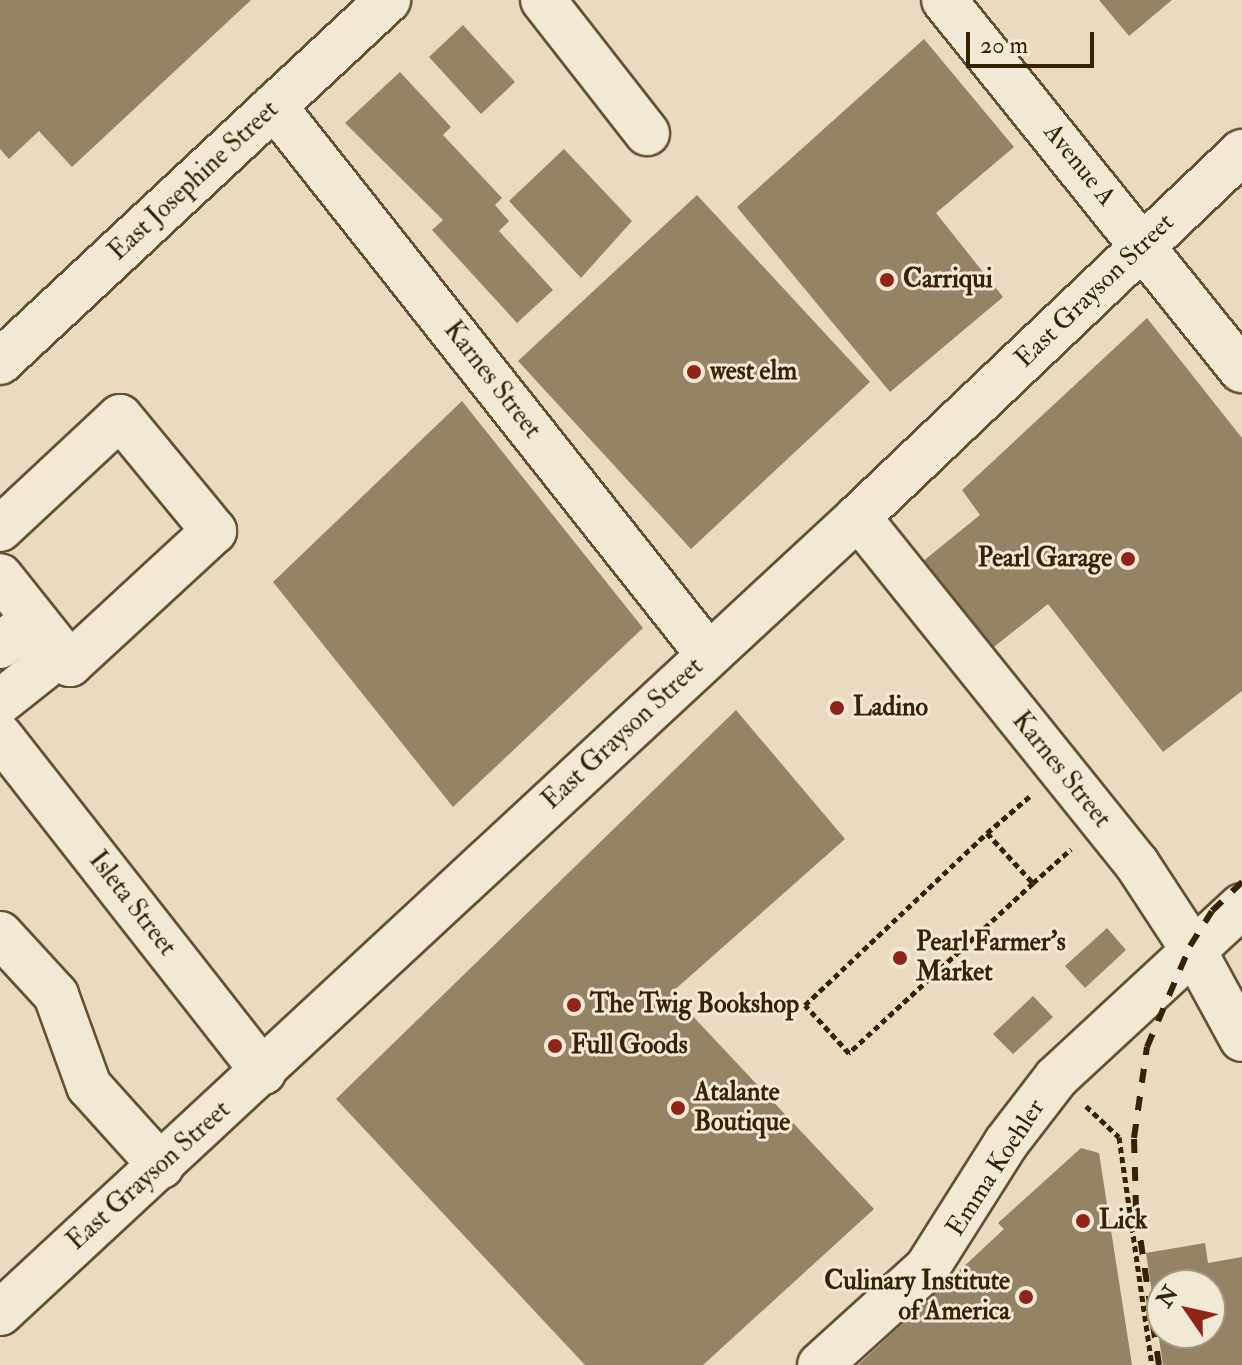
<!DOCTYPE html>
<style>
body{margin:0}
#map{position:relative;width:1242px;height:1365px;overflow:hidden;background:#eadbc0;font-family:"IM FELL Double Pica",serif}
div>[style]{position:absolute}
.building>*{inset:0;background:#948365}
.path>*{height:5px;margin-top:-2.5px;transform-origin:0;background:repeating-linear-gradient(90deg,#362303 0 6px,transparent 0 10px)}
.roads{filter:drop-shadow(2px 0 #635132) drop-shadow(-2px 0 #635132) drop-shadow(0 2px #635132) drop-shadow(0 -2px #635132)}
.minor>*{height:44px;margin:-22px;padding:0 22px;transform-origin:22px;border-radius:22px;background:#f1e8d6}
.rail>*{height:6px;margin-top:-3px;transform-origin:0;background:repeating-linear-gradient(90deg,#362303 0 14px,transparent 0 28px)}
.dots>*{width:22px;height:22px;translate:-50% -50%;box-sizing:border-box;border:4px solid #f1e8d6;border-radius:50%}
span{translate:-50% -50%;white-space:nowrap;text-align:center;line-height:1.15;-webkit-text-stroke:6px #f1e8d6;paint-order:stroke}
.street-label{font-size:26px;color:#362303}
.poi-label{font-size:26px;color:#362303;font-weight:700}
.left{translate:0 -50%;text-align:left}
.right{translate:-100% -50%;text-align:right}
.north{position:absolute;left:1146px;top:1269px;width:80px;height:80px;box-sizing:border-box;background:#f1e8d6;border:2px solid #a69982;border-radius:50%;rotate:304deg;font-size:22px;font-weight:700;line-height:32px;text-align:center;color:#362303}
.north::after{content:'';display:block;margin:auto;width:28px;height:36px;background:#8f2418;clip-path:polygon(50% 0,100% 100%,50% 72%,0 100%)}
.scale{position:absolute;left:966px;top:32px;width:128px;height:36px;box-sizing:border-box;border:4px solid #362303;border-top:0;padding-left:10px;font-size:24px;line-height:28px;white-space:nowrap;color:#362303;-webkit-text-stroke:6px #f1e8d6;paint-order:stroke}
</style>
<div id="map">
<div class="building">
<div style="clip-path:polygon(0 0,251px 0,72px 167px,39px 131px,9px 159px,0 149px)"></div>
<div style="clip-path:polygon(1099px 0,1172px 0,1129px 36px)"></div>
<div style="clip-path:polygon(463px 25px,515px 82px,481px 114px,429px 57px)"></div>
<div style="clip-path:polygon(924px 39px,1014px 147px,936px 213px,1003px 297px,890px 392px,737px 207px)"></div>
<div style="clip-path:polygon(400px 72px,451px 127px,443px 135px,502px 198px,495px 205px,509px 221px,499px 231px,553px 290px,517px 323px,432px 230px,443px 220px,345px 123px)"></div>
<div style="clip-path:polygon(564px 149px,632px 221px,581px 278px,509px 201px)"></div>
<div style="clip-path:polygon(697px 195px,870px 382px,691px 549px,518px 361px)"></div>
<div style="clip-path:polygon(1147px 318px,1242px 438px,1242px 691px,1163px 752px,1048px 604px,990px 650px,922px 562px,980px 515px,962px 490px)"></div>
<div style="clip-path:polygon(462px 401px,643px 628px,453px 807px,273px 582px)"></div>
<div style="clip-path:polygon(736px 710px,845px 839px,671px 993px,874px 1209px,703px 1365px,585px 1365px,336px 1099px)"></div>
<div style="clip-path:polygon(1107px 928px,1126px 950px,1085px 988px,1065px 966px)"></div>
<div style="clip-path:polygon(1033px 996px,1053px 1017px,1013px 1054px,993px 1034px)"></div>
<div style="clip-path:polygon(1081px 1148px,1099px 1153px,1132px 1365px,858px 1365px,1004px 1229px,998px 1223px)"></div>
<div style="clip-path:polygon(evenodd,1205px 1243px,1208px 1263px,1242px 1257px,1242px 1365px,1163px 1365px,1146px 1253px,1205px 1243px,1162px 1285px,1210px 1285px,1210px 1333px,1162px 1333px,1162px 1285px)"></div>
</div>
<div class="path">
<div style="left:987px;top:833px;width:68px;rotate:47.4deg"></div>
<div style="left:1033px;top:883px;width:251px;rotate:137.3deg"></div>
<div style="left:849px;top:1053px;width:65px;rotate:-132.5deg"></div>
<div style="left:805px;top:1005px;width:250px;rotate:-43.4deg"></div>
<div style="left:987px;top:833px;width:57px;rotate:-40.7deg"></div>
<div style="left:1033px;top:883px;width:51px;rotate:-41.8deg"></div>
<div style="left:1086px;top:1106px;width:45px;rotate:43.2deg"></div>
<div style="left:1119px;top:1137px;width:230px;rotate:81.8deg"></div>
</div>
<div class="roads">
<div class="minor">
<div style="left:543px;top:0;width:169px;rotate:52deg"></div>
<div style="left:944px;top:0;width:475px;rotate:51.2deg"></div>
<div style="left:274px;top:106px;width:699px;rotate:51.62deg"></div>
<div style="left:0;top:362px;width:531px;rotate:-43.01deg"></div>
<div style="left:858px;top:517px;width:445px;rotate:51.2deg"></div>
<div style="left:1137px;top:864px;width:104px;rotate:56.8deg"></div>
<div style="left:1194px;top:951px;width:100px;rotate:61.4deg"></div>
<div style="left:0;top:529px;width:164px;rotate:-43deg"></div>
<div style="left:120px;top:417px;width:148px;rotate:50.5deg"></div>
<div style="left:214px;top:531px;width:196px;rotate:137.3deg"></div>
<div style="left:70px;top:664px;width:112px;rotate:-128.5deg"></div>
<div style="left:0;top:646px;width:26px;rotate:-39deg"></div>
<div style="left:20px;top:630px;width:21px;rotate:28deg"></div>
<div style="left:39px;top:640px;width:27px;rotate:80deg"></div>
<div style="left:44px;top:667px;width:56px;rotate:141.5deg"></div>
<div style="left:0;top:736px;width:427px;rotate:51.9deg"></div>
<div style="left:0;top:934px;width:83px;rotate:47.4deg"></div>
<div style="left:56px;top:995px;width:97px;rotate:70.1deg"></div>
<div style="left:89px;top:1086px;width:108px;rotate:48deg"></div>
<div style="left:0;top:1313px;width:1170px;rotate:-42.85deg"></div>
<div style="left:858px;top:517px;width:530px;rotate:-43.55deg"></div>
<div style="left:820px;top:1365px;width:144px;rotate:-42.2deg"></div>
<div style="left:927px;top:1268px;width:148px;rotate:-57.7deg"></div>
<div style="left:1006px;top:1143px;width:82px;rotate:-52.4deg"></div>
<div style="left:1056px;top:1078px;width:253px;rotate:-42.8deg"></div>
</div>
</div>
<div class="rail">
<div style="left:1159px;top:1365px;width:158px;rotate:-98.4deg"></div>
<div style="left:1136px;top:1209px;width:71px;rotate:-91.6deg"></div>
<div style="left:1134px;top:1138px;width:92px;rotate:-81.9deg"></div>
<div style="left:1147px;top:1047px;width:110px;rotate:-66.9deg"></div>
<div style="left:1190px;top:946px;width:41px;rotate:-57.8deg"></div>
<div style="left:1212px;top:911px;width:42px;rotate:-44deg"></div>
</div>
<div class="dots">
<div style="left:887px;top:280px;background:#8f2418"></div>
<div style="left:694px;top:372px;background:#8f2418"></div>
<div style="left:1128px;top:559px;background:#8f2418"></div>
<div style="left:837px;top:708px;background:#8f2418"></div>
<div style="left:900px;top:958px;background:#8f2418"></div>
<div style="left:574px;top:1005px;background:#8f2418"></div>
<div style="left:555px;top:1046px;background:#8f2418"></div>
<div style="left:678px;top:1108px;background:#8f2418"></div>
<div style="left:1083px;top:1221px;background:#8f2418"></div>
<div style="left:1026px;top:1297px;background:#8f2418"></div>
</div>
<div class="street-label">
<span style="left:1079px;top:165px;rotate:51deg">Avenue A</span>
<span style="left:194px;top:181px;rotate:-43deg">East Josephine Street</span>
<span style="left:1095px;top:291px;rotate:-44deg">East Grayson Street</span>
<span style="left:492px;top:380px;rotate:52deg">Karnes Street</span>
<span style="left:623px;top:734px;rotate:-43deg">East Grayson Street</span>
<span style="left:1061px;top:770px;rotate:51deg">Karnes Street</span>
<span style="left:132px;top:904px;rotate:52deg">Isleta Street</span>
<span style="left:996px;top:1168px;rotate:-57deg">Emma Koehler</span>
<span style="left:149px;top:1176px;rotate:-42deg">East Grayson Street</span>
</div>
<div class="poi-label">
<span class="left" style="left:903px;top:280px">Carriqui</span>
<span class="left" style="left:710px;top:372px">west elm</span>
<span class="right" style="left:1112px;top:559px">Pearl Garage</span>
<span class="left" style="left:853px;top:708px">Ladino</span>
<span class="left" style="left:916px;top:958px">Pearl Farmer's<br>Market</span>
<span class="left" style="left:590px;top:1005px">The Twig Bookshop</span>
<span class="left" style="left:571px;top:1046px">Full Goods</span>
<span class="left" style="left:694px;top:1108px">Atalante<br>Boutique</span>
<span class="left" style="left:1099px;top:1221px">Lick</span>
<span class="right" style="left:1010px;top:1297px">Culinary Institute<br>of America</span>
</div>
<div class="north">N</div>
<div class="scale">20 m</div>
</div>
